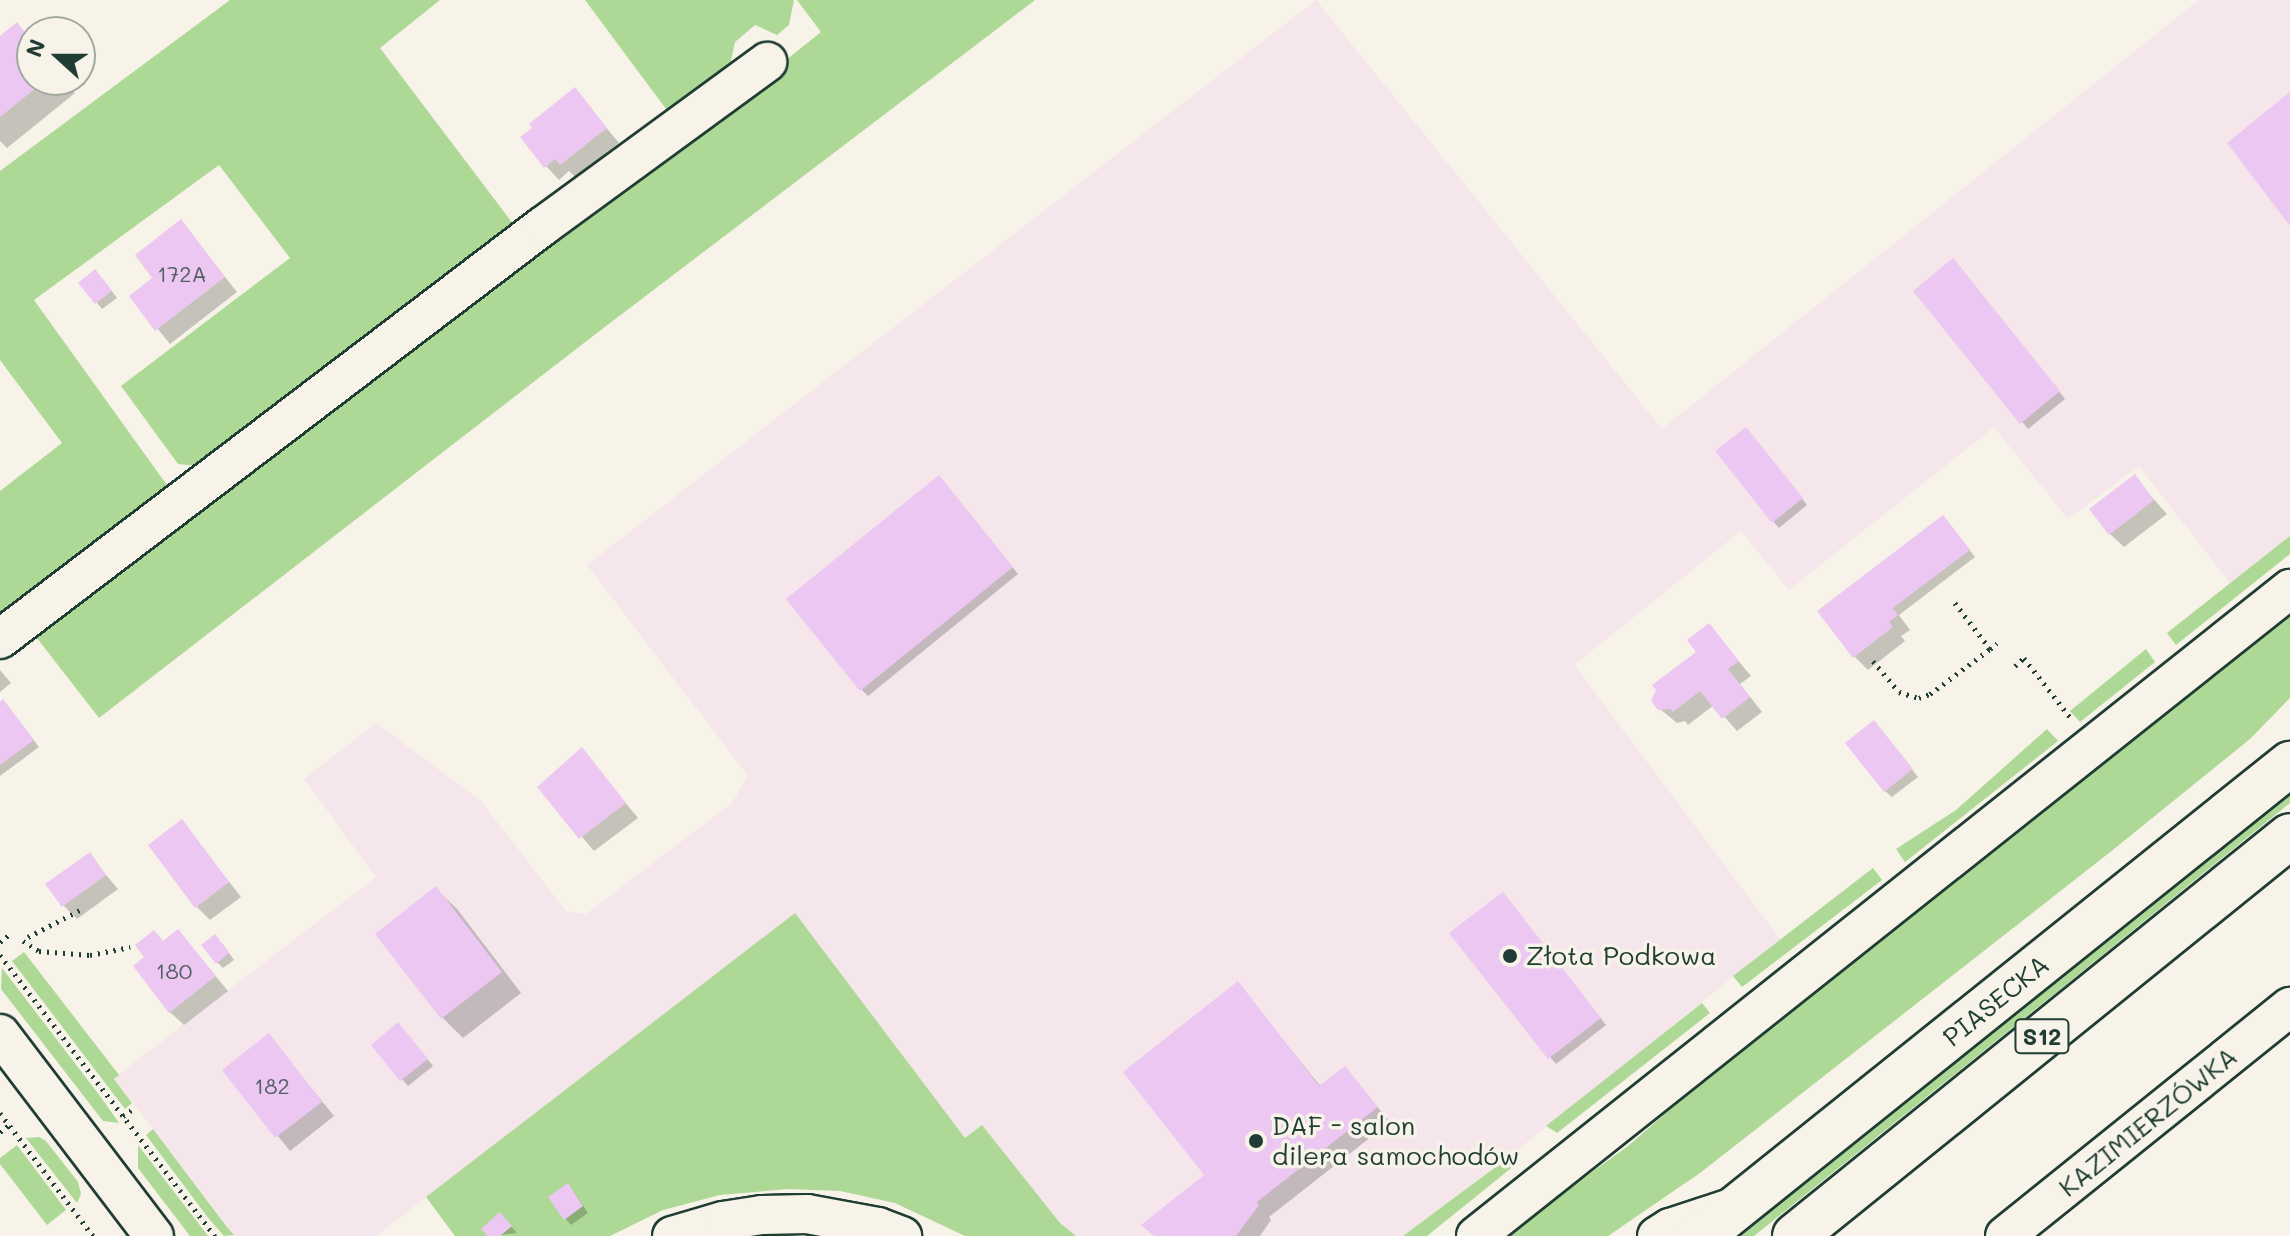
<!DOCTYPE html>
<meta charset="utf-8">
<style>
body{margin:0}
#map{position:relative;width:2290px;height:1236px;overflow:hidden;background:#f7f3e8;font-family:Mali,sans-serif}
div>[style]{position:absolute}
.built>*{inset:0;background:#f4e6eb}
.green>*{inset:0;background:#aed895}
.shadow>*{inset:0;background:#0003}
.building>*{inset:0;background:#ecc7f2}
.path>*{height:5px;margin-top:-2.5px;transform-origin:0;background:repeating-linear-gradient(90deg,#1f3d34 0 2px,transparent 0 8px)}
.roads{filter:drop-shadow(2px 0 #1f3d34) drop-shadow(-2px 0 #1f3d34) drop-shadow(0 2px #1f3d34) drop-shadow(0 -2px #1f3d34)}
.minor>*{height:38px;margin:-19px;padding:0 19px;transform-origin:19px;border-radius:19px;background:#f7f3e8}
.highway>*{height:44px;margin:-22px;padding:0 22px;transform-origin:22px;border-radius:22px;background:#f7f3e8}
.dots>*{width:22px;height:22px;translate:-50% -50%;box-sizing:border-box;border:4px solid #f7f3e8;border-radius:50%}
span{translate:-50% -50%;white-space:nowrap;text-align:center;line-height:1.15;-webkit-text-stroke:7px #f7f3e8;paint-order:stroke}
.number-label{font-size:22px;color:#526064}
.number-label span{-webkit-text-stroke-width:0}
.shield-label span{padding:2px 6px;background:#f7f3e8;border:2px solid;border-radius:6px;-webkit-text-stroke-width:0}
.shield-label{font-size:24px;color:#1f3d34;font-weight:700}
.poi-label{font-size:26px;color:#1f3d34}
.left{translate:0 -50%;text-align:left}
.street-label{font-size:26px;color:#1f3d34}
.north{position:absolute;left:16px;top:16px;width:80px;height:80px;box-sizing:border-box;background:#f7f3e8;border:2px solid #a1aaa0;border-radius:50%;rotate:291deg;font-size:22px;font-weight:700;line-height:32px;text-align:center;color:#1f3d34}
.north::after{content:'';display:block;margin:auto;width:28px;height:36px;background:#1f3d34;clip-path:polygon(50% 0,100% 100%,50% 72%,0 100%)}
</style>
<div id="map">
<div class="built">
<div style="clip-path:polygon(1316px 0,1662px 429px,2199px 0,2290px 0,2290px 536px,2230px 583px,2139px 466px,2068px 519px,1994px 427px,1789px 590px,1741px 531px,1574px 665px,1780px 939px,1530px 1140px,1403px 1236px,1076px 1236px,1060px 1223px,982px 1125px,965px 1138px,795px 913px,376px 1236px,235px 1236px,114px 1078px,376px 877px,304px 779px,376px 723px,481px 801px,566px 911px,586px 914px,732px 803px,748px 776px,587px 565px)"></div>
</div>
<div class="green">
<div style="clip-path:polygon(230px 0,440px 0,380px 48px,520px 233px,209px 467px,178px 464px,121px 386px,290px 258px,219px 165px,34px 300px,169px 488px,0 630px,0 491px,62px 443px,0 360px,0 171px)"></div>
<div style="clip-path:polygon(585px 0,794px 0,789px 25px,777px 35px,755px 25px,735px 42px,729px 70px,672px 117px)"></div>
<div style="clip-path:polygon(797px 0,1035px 0,593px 336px,99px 718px,30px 629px,693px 135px,821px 32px)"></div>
<div style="clip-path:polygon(2290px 536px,2290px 554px,2176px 645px,2167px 633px)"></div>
<div style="clip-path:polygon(2290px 616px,2290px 698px,2250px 739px,2109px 853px,1700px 1173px,1608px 1236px,1504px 1236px,1628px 1146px,1727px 1060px)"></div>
<div style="clip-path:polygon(2146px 649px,2155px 662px,2080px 722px,2070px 711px)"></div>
<div style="clip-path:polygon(2047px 729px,2058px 741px,1905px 862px,1896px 849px,1956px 810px)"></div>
<div style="clip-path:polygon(2290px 789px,2290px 803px,2089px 966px,1754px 1236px,1738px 1236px)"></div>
<div style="clip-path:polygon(1873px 868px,1882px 880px,1742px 987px,1733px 976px)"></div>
<div style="clip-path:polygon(795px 913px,965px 1138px,982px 1125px,1060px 1223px,1076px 1236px,965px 1236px,895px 1203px,840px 1191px,789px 1189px,720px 1195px,663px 1210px,610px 1236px,455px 1236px,426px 1197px)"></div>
<div style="clip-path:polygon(24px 952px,119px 1075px,114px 1079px,132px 1103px,125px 1109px,12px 961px)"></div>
<div style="clip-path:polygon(2px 968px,100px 1096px,119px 1123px,103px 1121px,1px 989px)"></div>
<div style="clip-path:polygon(1702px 1003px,1710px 1013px,1557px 1133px,1546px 1126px)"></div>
<div style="clip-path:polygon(153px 1129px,227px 1227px,234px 1235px,224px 1236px,209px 1219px,146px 1135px)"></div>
<div style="clip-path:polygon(39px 1137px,46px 1141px,78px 1182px,81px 1194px,77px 1203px,26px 1138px)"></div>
<div style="clip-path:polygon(17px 1145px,66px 1210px,47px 1225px,0 1164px,0 1158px)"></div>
<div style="clip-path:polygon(138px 1145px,208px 1236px,190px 1236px,138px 1168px)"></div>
<div style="clip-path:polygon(1509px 1157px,1515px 1165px,1427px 1236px,1403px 1236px)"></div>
</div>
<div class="shadow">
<div style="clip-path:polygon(17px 25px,32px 40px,32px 80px,65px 80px,75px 93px,7px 148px,0 141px,0 38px)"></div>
<div style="clip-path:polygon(575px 90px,619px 143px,575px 177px,569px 171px,559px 180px,546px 166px)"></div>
<div style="clip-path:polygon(181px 222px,237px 292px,170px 344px,132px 297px,155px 278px)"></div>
<div style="clip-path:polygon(1960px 267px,2065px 399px,2028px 429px,1916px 291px)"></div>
<div style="clip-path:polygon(102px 278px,117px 298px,102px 309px,81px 283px)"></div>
<div style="clip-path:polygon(1752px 436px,1807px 505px,1779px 528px,1773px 521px)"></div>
<div style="clip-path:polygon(2134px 477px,2167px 514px,2124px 547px,2110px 534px)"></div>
<div style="clip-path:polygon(945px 484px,1018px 574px,868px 696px,862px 690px)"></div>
<div style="clip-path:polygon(1949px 523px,1975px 557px,1899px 615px,1910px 630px,1901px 636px,1905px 641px,1868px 670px,1854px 656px)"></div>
<div style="clip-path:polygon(1709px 626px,1751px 676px,1740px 684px,1762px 712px,1737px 731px,1714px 705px,1688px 725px,1685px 721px,1677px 723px,1654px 704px,1699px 652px)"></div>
<div style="clip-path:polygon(0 670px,11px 683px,0 692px)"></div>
<div style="clip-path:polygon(0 704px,9px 708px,39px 747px,0 776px)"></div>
<div style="clip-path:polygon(1880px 729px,1918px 777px,1892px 797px,1885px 791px)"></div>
<div style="clip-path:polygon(582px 750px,638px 818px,594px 851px,540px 787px)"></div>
<div style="clip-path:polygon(182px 822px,241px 897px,210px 920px,196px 906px)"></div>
<div style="clip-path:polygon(89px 855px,118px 889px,77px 919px,63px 905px)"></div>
<div style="clip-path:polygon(436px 889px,457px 909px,521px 993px,463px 1038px,443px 1018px,378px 934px)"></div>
<div style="clip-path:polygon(1509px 901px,1606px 1025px,1556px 1064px,1550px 1057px)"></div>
<div style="clip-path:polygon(178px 931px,228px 991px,184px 1025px,170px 1012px,164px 943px)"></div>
<div style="clip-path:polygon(222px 943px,234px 960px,223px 968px,217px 962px)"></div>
<div style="clip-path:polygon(1238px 984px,1321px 1087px,1345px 1068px,1390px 1122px,1269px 1217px,1271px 1220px,1260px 1236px,1155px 1236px,1207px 1176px)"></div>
<div style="clip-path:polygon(404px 1031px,433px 1066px,408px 1086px,373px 1045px)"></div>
<div style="clip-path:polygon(269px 1036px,334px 1116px,290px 1151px,225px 1070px)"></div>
<div style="clip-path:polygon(574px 1192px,588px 1213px,571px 1225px,565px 1218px)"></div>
<div style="clip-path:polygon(506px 1221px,517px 1233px,490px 1236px)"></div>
</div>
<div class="building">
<div style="clip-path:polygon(17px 22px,32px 41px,32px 80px,46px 80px,0 117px,0 36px)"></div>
<div style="clip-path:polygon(575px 87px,607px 128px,560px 165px,555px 159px,544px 168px,520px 137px,532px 128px,529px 124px)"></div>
<div style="clip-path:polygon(2290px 92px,2290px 226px,2227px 143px)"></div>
<div style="clip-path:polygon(181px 219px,225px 277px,155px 331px,129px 296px,152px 278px,135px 255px)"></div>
<div style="clip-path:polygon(1953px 258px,2060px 391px,2020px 424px,1913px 291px)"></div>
<div style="clip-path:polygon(95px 269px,112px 291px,95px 304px,78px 283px)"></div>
<div style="clip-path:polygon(1746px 427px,1803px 498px,1772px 523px,1715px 451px)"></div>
<div style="clip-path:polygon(2135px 474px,2154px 500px,2109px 535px,2089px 509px)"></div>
<div style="clip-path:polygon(939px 475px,1013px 567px,860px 691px,786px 599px)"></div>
<div style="clip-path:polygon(1943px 515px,1970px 550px,1893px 608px,1898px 615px,1889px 622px,1893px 627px,1853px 658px,1817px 611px)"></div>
<div style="clip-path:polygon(1709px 623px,1739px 661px,1728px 669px,1750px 697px,1722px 719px,1700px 691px,1673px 712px,1670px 709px,1658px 710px,1651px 701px,1656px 690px,1652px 685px,1696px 652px,1687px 640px)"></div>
<div style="clip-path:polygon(3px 699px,34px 740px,0 765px,0 702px)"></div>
<div style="clip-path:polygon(1874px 720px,1913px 769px,1884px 792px,1845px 743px)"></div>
<div style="clip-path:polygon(582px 747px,626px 803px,579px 839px,537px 787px)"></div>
<div style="clip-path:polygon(182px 819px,229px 882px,195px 908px,148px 845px)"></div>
<div style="clip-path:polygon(90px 852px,106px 875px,62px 907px,45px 884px)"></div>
<div style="clip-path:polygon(436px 886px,502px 972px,441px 1019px,375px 934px)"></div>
<div style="clip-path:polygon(1503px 892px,1601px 1018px,1548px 1059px,1449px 933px)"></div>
<div style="clip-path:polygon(178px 929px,216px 976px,169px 1013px,133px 966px,144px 957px,135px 945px,154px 930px,163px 941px)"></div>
<div style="clip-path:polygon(215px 934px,229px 953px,216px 964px,201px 945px)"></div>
<div style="clip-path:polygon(1238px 981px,1319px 1086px,1345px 1066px,1378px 1107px,1257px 1202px,1259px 1205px,1236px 1236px,1154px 1236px,1141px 1225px,1204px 1175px,1123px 1072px)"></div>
<div style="clip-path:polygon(398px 1022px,428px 1059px,400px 1081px,371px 1045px)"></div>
<div style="clip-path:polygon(269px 1033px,322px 1102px,275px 1138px,222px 1070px)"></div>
<div style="clip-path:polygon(568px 1183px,583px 1206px,564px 1220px,548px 1197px)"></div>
<div style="clip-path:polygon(500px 1212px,512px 1226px,500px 1236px,487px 1236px,481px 1229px)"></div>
</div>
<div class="path">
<div style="left:1990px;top:649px;width:9px;rotate:-41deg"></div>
<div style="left:1873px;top:661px;width:40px;rotate:50deg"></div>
<div style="left:1899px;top:692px;width:21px;rotate:17deg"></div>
<div style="left:1919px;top:698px;width:12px;rotate:-20deg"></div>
<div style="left:1930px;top:694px;width:75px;rotate:-36.9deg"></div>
<div style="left:1990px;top:649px;width:58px;rotate:-127.3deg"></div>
<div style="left:2015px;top:666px;width:12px;rotate:-42deg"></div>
<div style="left:2024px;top:658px;width:75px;rotate:52.1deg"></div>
<div style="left:28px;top:937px;width:63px;rotate:-27.4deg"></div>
<div style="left:23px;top:941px;width:19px;rotate:32deg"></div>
<div style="left:39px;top:951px;width:51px;rotate:4.5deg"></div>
<div style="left:90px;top:955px;width:41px;rotate:-11.3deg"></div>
<div style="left:0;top:942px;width:13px;rotate:-39deg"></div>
<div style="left:0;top:955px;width:354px;rotate:52.6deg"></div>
<div style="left:0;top:1113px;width:154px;rotate:52.9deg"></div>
<div style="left:123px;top:1116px;width:14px;rotate:-34deg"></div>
<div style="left:0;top:1132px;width:11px;rotate:-38deg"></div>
</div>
<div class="roads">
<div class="minor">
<div style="left:0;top:639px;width:682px;rotate:-37.26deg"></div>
<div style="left:543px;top:226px;width:278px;rotate:-36.2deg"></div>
<div style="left:0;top:1034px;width:254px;rotate:52.7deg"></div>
<div style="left:672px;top:1236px;width:53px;rotate:-16.4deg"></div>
<div style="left:723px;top:1221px;width:39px;rotate:-9deg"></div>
<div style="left:762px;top:1215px;width:45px;rotate:-1.3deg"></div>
<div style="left:807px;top:1214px;width:72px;rotate:10.4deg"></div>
<div style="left:878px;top:1227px;width:26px;rotate:21deg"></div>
<div style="left:1476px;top:1236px;width:1040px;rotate:-38.48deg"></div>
<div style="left:1657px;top:1236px;width:15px;rotate:-32deg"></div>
<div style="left:1670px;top:1228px;width:67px;rotate:-18.2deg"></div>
<div style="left:2005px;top:1236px;width:366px;rotate:-38.8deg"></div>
</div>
<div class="highway">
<div style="left:1701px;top:1236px;width:755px;rotate:-38.71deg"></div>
<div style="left:1795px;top:1236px;width:636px;rotate:-38.94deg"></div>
</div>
</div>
<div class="dots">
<div style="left:1510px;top:956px;background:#1f3d34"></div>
<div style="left:1256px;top:1141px;background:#1f3d34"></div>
</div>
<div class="number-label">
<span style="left:182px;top:274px">172A</span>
<span style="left:174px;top:971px">180</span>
<span style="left:272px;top:1086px">182</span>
</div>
<div class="shield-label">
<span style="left:2042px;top:1036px">S12</span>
</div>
<div class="poi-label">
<span class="left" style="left:1526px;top:956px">Złota Podkowa</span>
<span class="left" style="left:1272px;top:1141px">DAF - salon<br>dilera samochodów</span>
</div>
<div class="street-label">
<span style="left:1996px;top:1001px;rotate:-39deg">PIASECKA</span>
<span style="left:2148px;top:1122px;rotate:-39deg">KAZIMIERZÓWKA</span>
</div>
<div class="north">N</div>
</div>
